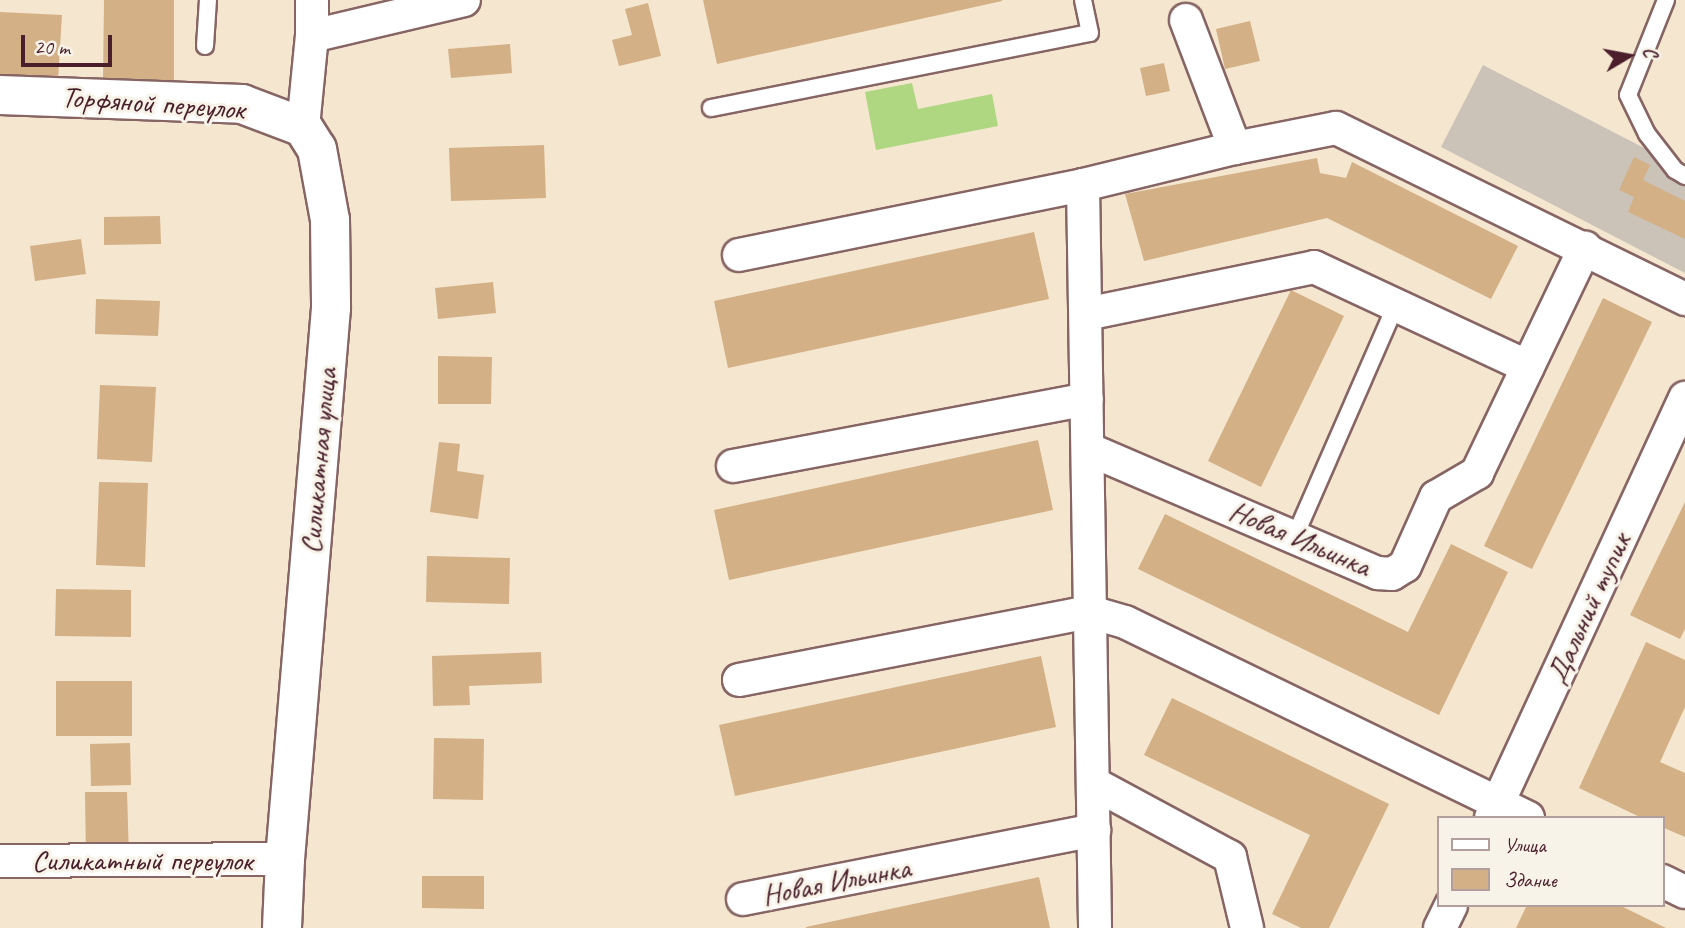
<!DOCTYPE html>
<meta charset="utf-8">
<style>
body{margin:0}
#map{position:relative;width:1685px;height:928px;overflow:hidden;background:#f5e6cf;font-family:Caveat,sans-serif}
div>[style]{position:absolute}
.industrial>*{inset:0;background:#cbc3b8}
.green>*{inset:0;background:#afd782}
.building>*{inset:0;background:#d3b086}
.roads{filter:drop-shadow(2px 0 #866564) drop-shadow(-2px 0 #866564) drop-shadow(0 2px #866564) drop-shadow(0 -2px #866564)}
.service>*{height:16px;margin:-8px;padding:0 8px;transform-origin:8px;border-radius:8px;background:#fff}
.minor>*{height:32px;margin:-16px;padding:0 16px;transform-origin:16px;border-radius:16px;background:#fff}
.tertiary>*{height:38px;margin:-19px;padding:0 19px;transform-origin:19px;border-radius:19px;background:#fff}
span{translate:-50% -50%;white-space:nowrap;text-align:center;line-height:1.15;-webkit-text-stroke:6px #f7f3e8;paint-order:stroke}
.street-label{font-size:30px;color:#4a1f2b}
.legend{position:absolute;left:1437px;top:816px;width:228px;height:91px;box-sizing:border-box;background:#f7f3e8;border:2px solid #b29e9c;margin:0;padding:9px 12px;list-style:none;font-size:21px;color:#4a1f2b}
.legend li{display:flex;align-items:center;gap:14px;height:35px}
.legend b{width:35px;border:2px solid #b29e9c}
.north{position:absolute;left:1594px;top:21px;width:70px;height:70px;-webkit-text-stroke:5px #f7f3e8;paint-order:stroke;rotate:80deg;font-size:19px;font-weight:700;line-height:28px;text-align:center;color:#4a1f2b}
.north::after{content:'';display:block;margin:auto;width:24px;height:32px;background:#4a1f2b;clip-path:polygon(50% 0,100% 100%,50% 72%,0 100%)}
.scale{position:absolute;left:21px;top:35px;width:91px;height:32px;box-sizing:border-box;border:4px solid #4a1f2b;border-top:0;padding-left:9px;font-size:21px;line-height:24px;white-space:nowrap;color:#4a1f2b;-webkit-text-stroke:5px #f7f3e8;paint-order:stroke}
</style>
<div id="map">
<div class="industrial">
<div style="clip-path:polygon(1483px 65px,1685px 169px,1685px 273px,1441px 147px)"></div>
</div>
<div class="green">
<div style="clip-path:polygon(912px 83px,918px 109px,992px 94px,998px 126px,876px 150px,865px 92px)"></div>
</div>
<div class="building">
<div style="clip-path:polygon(104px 0,174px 0,174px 82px,103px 82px)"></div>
<div style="clip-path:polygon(703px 0,1002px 0,1002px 1px,717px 64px)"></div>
<div style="clip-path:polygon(648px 3px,661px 56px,619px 66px,612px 40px,632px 35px,625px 9px)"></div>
<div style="clip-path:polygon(0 12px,62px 15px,58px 79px,0 76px)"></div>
<div style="clip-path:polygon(1250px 21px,1260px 61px,1225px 69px,1216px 29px)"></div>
<div style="clip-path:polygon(510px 44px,512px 73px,451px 78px,448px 49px)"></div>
<div style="clip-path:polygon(1164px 63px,1170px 91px,1146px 96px,1140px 68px)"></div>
<div style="clip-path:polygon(544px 145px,546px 198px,451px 201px,449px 148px)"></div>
<div style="clip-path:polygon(1634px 157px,1650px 165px,1643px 180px,1685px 201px,1685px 239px,1628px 212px,1634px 197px,1619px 190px)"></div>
<div style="clip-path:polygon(1317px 158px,1320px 173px,1346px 178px,1352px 162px,1518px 246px,1491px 299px,1327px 218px,1144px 261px,1125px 194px)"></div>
<div style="clip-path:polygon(160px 216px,161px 244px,104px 245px,104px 217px)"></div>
<div style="clip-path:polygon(1034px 232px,1049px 299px,728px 368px,714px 301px)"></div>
<div style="clip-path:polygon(81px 239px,86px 274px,35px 281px,30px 246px)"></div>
<div style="clip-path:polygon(493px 282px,496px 313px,438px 319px,435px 288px)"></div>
<div style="clip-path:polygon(1291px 290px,1344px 316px,1261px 487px,1208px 461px)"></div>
<div style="clip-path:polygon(1603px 298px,1652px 322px,1532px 569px,1484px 546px)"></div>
<div style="clip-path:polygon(96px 299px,160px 301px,158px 336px,95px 334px)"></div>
<div style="clip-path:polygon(438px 356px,492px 357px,491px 404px,438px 404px)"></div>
<div style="clip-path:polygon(100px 385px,156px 387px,152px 462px,97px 459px)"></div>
<div style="clip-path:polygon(1038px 440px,1053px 510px,729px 580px,714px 510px)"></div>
<div style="clip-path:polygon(439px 442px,460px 444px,457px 471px,484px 475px,478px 519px,430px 512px)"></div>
<div style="clip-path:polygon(99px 482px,148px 483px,145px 567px,96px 565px)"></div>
<div style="clip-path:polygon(1685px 502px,1685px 629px,1680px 639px,1630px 615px)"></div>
<div style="clip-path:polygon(1165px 514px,1408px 632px,1451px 544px,1508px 572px,1439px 715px,1138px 569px)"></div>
<div style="clip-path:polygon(427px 556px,510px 558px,509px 604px,426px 602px)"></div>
<div style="clip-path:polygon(56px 589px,131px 590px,131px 637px,55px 636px)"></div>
<div style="clip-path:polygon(1646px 642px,1685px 660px,1685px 707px,1660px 762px,1685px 773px,1685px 837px,1662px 827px,1662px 818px,1642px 818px,1579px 788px)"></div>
<div style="clip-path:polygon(541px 652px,542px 683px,469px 686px,470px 705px,433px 706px,432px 656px)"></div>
<div style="clip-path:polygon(1041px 656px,1056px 727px,735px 796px,719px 725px)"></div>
<div style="clip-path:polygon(56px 681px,132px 681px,132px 736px,56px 736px)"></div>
<div style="clip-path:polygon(1172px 698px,1389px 804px,1329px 928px,1301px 928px,1272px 914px,1310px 835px,1144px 755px)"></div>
<div style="clip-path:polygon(434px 738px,484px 739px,483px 800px,433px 799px)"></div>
<div style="clip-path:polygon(130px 743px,131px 785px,91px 786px,90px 744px)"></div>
<div style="clip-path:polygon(85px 792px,127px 792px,129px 858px,86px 859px)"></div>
<div style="clip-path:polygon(422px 876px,484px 876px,484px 909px,422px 908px)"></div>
<div style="clip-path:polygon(1039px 877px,1050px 928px,806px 928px,806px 927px)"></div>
<div style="clip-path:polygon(1527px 905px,1619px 905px,1666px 928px,1516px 928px)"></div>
</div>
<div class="roads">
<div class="service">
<div style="left:1666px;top:0;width:102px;rotate:111.8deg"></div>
<div style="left:1628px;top:95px;width:43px;rotate:64deg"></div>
<div style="left:1647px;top:134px;width:46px;rotate:52.1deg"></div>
<div style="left:1675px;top:170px;width:12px;rotate:31deg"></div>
<div style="left:205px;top:46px;width:46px;rotate:-86.3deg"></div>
<div style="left:711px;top:108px;width:386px;rotate:-11.2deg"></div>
<div style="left:1090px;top:33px;width:34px;rotate:-102deg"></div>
<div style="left:1295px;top:536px;width:254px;rotate:-66.4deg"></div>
</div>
<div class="minor">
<div style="left:1186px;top:20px;width:137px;rotate:69.1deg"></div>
<div style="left:312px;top:36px;width:156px;rotate:-13.3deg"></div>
<div style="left:303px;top:127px;width:91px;rotate:-84.4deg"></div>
<div style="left:312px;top:36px;width:36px;rotate:-90deg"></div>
<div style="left:1083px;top:185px;width:743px;rotate:89.07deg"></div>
<div style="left:739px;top:255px;width:351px;rotate:-11.5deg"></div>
<div style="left:1083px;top:185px;width:156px;rotate:-13.7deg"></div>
<div style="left:1235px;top:148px;width:103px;rotate:-11.2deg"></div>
<div style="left:1336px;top:128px;width:389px;rotate:26.1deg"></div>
<div style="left:1086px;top:314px;width:233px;rotate:-11.6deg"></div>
<div style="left:1314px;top:267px;width:236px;rotate:25deg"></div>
<div style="left:1088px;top:449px;width:315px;rotate:23.2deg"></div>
<div style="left:1378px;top:573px;width:14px;rotate:4deg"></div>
<div style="left:1392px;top:574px;width:15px;rotate:-32deg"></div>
<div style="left:1405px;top:566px;width:76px;rotate:-65.8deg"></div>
<div style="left:1436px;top:497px;width:48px;rotate:-30.3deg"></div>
<div style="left:1477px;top:473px;width:250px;rotate:-64.4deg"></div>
<div style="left:733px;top:466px;width:360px;rotate:-10.7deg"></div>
<div style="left:739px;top:680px;width:358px;rotate:-11deg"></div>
<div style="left:1090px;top:612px;width:36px;rotate:16deg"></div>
<div style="left:1125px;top:622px;width:448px;rotate:25.9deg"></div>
<div style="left:1093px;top:783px;width:156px;rotate:28.4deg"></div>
<div style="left:1230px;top:857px;width:73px;rotate:76.5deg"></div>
<div style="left:1491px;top:818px;width:463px;rotate:-65.2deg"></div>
<div style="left:0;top:861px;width:285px;rotate:-0.4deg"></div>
<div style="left:1662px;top:881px;width:25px;rotate:26deg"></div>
<div style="left:743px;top:899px;width:358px;rotate:-11.1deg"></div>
<div style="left:1440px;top:928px;width:25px;rotate:-64deg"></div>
</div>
<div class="tertiary">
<div style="left:0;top:95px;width:242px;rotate:2.1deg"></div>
<div style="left:242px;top:104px;width:65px;rotate:20.7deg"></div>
<div style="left:303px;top:127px;width:26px;rotate:58deg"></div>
<div style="left:317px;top:149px;width:72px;rotate:79.6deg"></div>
<div style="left:330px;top:220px;width:88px;rotate:89.3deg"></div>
<div style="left:331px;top:308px;width:553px;rotate:94.77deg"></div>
<div style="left:285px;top:859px;width:69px;rotate:92.5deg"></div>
</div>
</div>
<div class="street-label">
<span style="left:153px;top:103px;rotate:4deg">Торфяной переулок</span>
<span style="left:318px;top:461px;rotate:-85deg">Силикатная улица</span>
<span style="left:1300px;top:538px;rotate:23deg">Новая Ильинка</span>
<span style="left:1588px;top:608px;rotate:-65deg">Дальний тупик</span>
<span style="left:142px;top:860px">Силикатный переулок</span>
<span style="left:836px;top:881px;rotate:-11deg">Новая Ильинка</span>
</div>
<ul class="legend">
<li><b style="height:9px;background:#fff"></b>Улица</li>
<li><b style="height:19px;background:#d3b086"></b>Здание</li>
</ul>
<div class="north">С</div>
<div class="scale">20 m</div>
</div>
